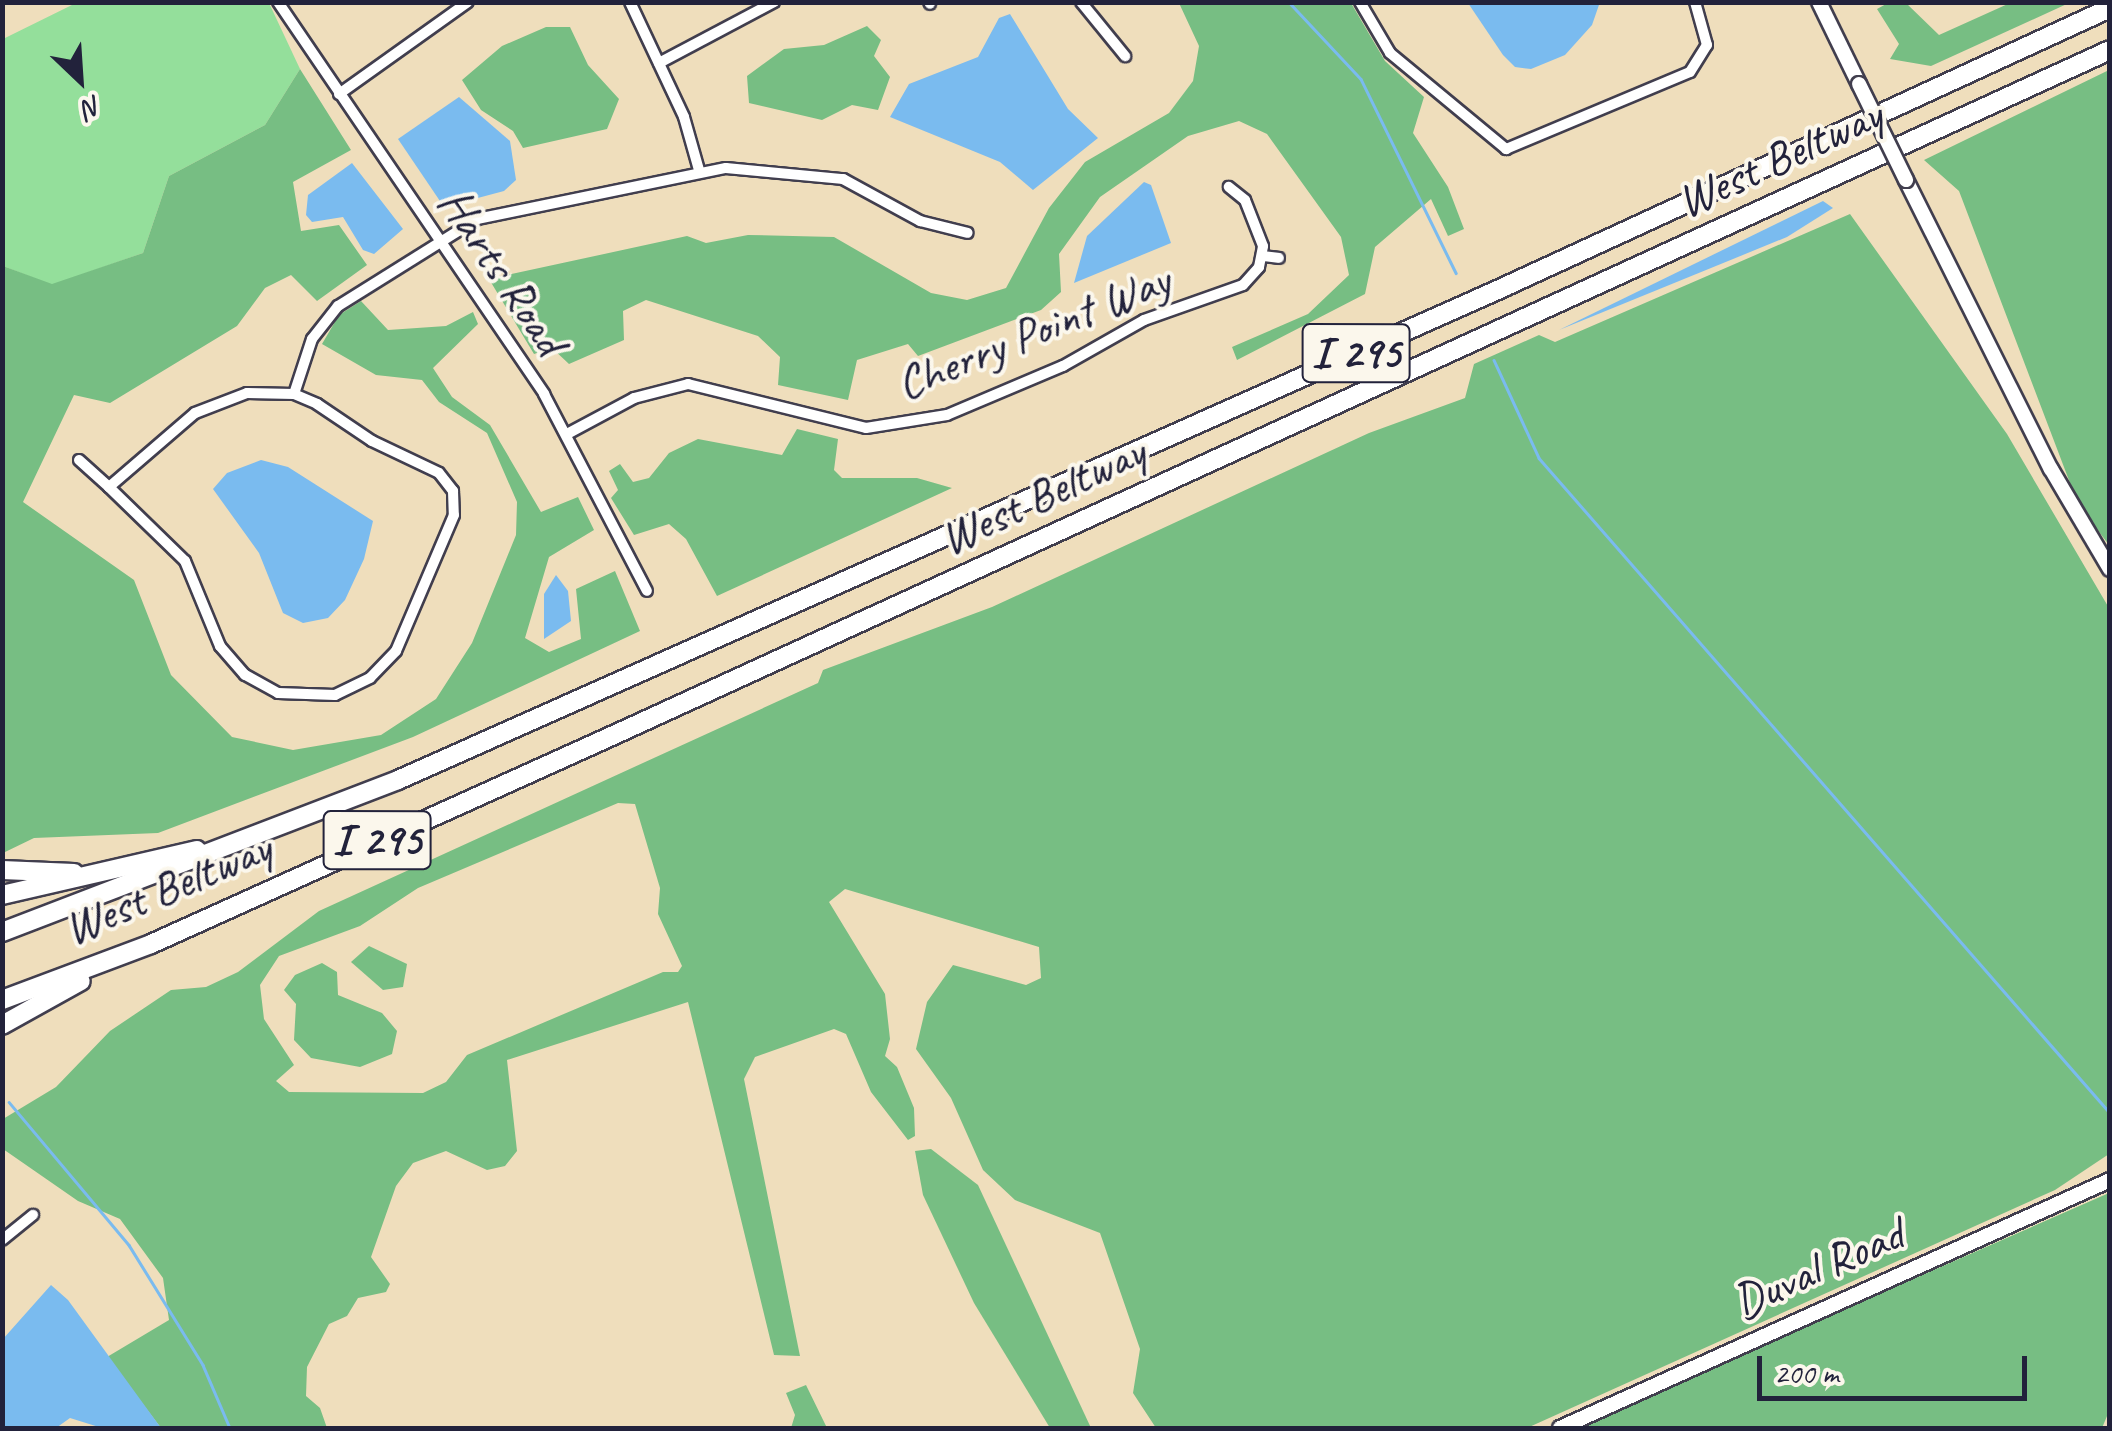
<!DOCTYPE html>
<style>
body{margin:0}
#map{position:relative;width:2112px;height:1431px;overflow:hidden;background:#efdebc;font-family:Caveat,sans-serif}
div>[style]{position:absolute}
.green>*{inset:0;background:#94df9b}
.forest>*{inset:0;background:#77be83}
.water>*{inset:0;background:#7abbef}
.stream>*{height:2.5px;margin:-1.25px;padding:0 1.25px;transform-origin:1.25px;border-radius:1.25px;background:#7abbef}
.roads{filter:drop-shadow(2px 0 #413e4e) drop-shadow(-2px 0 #413e4e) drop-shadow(0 2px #413e4e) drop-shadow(0 -2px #413e4e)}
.street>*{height:10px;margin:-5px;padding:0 5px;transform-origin:5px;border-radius:5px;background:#fff}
.secondary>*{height:14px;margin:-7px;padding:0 7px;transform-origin:7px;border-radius:7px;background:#fff}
.highway>*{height:18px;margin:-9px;padding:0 9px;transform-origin:9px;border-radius:9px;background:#fff}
.bridges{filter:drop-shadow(2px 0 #413e4e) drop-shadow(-2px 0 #413e4e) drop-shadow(0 2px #413e4e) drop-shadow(0 -2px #413e4e)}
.secondary-bridge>*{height:14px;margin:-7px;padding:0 7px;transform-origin:7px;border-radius:7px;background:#fff}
span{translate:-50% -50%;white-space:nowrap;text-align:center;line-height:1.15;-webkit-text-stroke:8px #fbf7ec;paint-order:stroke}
.shield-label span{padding:2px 8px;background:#fbf7ec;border:2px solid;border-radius:8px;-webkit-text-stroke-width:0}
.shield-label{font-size:45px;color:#22223b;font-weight:700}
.street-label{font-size:48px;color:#22223b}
.frame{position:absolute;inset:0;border:5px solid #22223b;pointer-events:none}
.north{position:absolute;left:30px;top:30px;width:100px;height:100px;-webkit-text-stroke:8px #fbf7ec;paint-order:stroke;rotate:155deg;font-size:28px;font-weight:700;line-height:40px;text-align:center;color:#22223b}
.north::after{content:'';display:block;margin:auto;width:35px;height:45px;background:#22223b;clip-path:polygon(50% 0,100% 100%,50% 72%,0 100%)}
.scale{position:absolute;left:1757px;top:1356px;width:270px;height:45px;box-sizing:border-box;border:5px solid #22223b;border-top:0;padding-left:12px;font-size:30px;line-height:35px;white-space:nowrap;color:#22223b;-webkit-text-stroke:8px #fbf7ec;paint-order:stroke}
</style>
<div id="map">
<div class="green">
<div style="clip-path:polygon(76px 3px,269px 3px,300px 69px,265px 125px,169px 176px,143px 253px,52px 285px,3px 266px,3px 39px)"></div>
</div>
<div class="forest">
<div style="clip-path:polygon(1179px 3px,1351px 3px,1385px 61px,1424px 97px,1413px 133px,1448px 187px,1464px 229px,1448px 236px,1431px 199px,1375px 247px,1365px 294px,1237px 360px,1232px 347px,1308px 314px,1349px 275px,1341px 237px,1267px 134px,1239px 121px,1188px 136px,1100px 197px,1059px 254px,1061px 292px,1041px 310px,918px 356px,908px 344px,857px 360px,848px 400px,778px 385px,780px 357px,758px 336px,646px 300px,623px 311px,624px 340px,569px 364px,552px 348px,534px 354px,489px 279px,687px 236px,706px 243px,748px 235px,834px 237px,931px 293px,967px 300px,1006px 288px,1049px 208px,1085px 162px,1169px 113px,1193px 81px,1199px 46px)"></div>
<div style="clip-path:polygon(1888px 3px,1906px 3px,1939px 35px,2010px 3px,2069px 3px,1931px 66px,1890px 59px,1899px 44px,1877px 9px)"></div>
<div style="clip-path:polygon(867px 26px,881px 40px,874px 56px,890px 77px,878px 110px,852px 105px,822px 120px,749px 103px,747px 76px,784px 49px,824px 45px)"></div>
<div style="clip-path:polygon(546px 27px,570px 27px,588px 65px,619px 99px,607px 129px,523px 148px,513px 131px,481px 110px,462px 80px,502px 46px)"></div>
<div style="clip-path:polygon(300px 69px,351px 150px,293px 182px,301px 231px,339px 225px,367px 265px,317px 301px,291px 275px,265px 288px,237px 326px,110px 403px,74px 395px,23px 502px,134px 580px,171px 675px,232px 737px,293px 750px,381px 735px,436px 699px,472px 643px,516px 535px,517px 502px,487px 433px,439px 402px,422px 380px,376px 375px,322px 344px,339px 315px,361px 301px,388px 330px,446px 326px,473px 312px,478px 324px,433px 368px,452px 397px,490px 425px,541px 512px,578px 497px,594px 530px,549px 557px,525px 638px,549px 652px,581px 639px,576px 589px,615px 571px,640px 631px,413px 737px,158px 833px,34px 838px,3px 853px,3px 266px,52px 284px,143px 253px,169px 176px,265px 125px)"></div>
<div style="clip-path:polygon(2109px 70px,2109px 545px,2078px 504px,1959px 191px,1924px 160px)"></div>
<div style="clip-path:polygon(evenodd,1850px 214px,2007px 434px,2109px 608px,2109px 1154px,2055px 1190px,1527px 1428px,1156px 1428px,1133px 1393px,1140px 1349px,1100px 1233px,1015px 1200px,983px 1170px,951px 1098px,916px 1049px,927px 1002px,953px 965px,1026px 985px,1041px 978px,1039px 947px,845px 889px,829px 902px,885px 994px,890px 1039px,885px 1056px,897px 1067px,914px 1108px,915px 1136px,908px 1140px,871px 1092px,846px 1034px,834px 1029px,755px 1057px,744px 1079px,800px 1356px,774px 1355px,688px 1002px,507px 1060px,517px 1151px,505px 1166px,487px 1170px,446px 1151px,413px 1163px,396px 1186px,371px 1257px,390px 1284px,386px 1292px,358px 1298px,347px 1316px,329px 1324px,307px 1367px,306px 1396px,320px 1408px,327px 1428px,161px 1428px,107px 1357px,169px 1320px,163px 1278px,120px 1219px,78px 1201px,3px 1149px,3px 1119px,56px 1087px,110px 1031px,171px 990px,206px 987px,238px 972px,319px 911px,818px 683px,823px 670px,992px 607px,1369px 433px,1465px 398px,1474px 364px,1539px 335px,1555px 342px,1850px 214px,618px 803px,635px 804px,660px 888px,658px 914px,682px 966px,678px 972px,663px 972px,467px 1055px,446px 1082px,423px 1093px,289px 1092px,276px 1081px,294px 1065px,264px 1019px,260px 985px,279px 956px,360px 926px,418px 888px,618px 803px)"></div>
<div style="clip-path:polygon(797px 429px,838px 439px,834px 470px,842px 478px,917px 478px,952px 488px,717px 596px,686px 539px,669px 524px,634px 535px,611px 498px,618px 490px,609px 471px,620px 464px,633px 482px,649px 478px,669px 453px,698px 439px,782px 455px)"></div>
<div style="clip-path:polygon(369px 946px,407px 964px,403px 987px,383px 990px,351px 962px)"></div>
<div style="clip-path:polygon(322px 963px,337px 972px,338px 995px,382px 1013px,397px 1031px,392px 1054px,360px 1067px,311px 1058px,294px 1040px,296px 1004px,284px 990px,295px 975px)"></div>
<div style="clip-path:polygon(931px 1149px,978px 1185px,1091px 1428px,1050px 1428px,974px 1303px,923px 1195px,915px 1151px)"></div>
<div style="clip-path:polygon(2109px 1193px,2110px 1409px,2102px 1428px,1574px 1428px)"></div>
<div style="clip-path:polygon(806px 1385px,827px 1428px,791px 1428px,795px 1415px,786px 1393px)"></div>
</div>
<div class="water">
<div style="clip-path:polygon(1600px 2px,1592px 25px,1565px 55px,1531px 69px,1515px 67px,1503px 55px,1468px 3px)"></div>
<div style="clip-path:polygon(1010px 14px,1068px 109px,1098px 138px,1033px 190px,1000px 162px,890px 117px,909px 84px,978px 57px,999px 18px)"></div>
<div style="clip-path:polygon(459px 97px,510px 141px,516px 180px,504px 191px,444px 207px,398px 139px)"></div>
<div style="clip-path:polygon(352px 163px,403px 229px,374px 254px,363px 250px,343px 217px,312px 222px,306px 215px,308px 195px)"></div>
<div style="clip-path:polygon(1144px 182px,1151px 185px,1171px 243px,1074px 283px,1087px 236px)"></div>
<div style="clip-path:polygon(1823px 201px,1833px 208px,1787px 237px,1559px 330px)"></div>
<div style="clip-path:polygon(261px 460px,288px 467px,373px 521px,364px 559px,345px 600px,328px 618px,303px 623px,283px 613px,259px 553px,213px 489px,227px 473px)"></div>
<div style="clip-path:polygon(556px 575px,568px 591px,571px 621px,544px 639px,544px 594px)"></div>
<div style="clip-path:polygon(51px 1285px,68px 1300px,161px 1428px,102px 1428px,70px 1418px,56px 1428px,3px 1428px,3px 1339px)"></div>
</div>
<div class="stream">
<div style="left:1289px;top:2px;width:105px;rotate:46.9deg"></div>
<div style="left:1361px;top:79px;width:216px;rotate:63.9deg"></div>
<div style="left:1494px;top:360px;width:108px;rotate:65.3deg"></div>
<div style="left:1539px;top:458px;width:869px;rotate:48.92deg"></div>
<div style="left:9px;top:1102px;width:187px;rotate:50deg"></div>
<div style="left:129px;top:1245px;width:141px;rotate:58.3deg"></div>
<div style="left:203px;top:1365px;width:69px;rotate:66.8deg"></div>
</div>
<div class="roads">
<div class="street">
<div style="left:278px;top:2px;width:474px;rotate:55.8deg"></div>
<div style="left:544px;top:394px;width:222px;rotate:62.4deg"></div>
<div style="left:630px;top:2px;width:127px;rotate:64.8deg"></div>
<div style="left:684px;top:117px;width:55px;rotate:74.2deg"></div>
<div style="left:929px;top:2px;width:2px;rotate:63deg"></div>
<div style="left:1081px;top:2px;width:70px;rotate:50.8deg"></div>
<div style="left:1360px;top:2px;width:59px;rotate:59.5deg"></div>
<div style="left:1390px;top:53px;width:151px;rotate:39.6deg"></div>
<div style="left:1506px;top:149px;width:199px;rotate:-22.7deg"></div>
<div style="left:1690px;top:72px;width:32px;rotate:-58deg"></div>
<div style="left:1707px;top:45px;width:45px;rotate:-105.6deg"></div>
<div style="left:659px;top:63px;width:130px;rotate:-27.9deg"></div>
<div style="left:339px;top:94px;width:158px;rotate:-35.5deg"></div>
<div style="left:1263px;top:256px;width:16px;rotate:7deg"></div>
<div style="left:247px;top:393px;width:47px;rotate:1.2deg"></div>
<div style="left:294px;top:394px;width:25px;rotate:23deg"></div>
<div style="left:317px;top:404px;width:66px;rotate:33.9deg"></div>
<div style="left:372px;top:441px;width:74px;rotate:25.5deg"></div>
<div style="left:439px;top:473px;width:23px;rotate:52deg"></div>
<div style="left:453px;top:491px;width:24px;rotate:88deg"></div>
<div style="left:454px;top:515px;width:148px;rotate:113.1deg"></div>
<div style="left:396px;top:651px;width:37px;rotate:134deg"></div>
<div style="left:370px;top:678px;width:39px;rotate:154deg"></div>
<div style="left:335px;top:695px;width:57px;rotate:-178deg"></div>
<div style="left:278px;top:693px;width:38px;rotate:-151deg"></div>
<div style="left:245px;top:675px;width:38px;rotate:-131deg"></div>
<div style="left:220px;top:646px;width:92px;rotate:-112.4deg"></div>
<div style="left:185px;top:561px;width:106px;rotate:-135.8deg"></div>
<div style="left:109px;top:487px;width:113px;rotate:-40.7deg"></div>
<div style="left:195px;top:413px;width:56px;rotate:-21deg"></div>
<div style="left:294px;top:394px;width:58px;rotate:-71.9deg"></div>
<div style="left:312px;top:339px;width:42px;rotate:-51.8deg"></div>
<div style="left:338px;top:306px;width:164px;rotate:-32deg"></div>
<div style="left:477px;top:219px;width:254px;rotate:-11.6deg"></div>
<div style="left:726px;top:168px;width:118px;rotate:5.4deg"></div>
<div style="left:843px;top:179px;width:88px;rotate:28.6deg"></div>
<div style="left:920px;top:221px;width:49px;rotate:14deg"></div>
<div style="left:567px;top:434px;width:76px;rotate:-28.2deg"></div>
<div style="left:634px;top:398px;width:56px;rotate:-14.5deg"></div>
<div style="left:688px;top:384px;width:183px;rotate:13.9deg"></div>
<div style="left:866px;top:428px;width:82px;rotate:-9.1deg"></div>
<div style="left:947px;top:415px;width:126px;rotate:-22.9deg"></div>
<div style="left:1063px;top:366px;width:93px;rotate:-29.6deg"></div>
<div style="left:1144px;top:320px;width:105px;rotate:-19.5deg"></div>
<div style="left:1243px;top:285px;width:24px;rotate:-48deg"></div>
<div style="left:1259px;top:267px;width:21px;rotate:-79deg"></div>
<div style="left:1263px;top:246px;width:49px;rotate:-111.4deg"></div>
<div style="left:1245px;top:200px;width:21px;rotate:-141deg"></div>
<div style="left:79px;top:460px;width:40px;rotate:42deg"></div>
<div style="left:2px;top:1240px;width:40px;rotate:-39deg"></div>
</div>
<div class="secondary">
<div style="left:1819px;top:2px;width:91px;rotate:64deg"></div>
<div style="left:1906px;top:180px;width:323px;rotate:63.4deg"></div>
<div style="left:2051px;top:469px;width:116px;rotate:59.5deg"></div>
<div style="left:1560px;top:1428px;width:603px;rotate:-24.27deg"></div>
</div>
<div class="highway">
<div style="left:2px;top:870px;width:72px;rotate:2.4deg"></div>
<div style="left:2px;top:895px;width:200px;rotate:-13deg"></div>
<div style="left:2px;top:932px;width:424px;rotate:-21deg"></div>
<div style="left:398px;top:780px;width:1211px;rotate:-24.02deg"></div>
<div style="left:1504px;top:287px;width:667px;rotate:-24.72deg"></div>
<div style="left:2px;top:1000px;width:159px;rotate:-20.6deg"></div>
<div style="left:151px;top:944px;width:498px;rotate:-24.3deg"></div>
<div style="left:605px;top:739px;width:1655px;rotate:-24.6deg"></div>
<div style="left:2px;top:1025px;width:90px;rotate:-29.1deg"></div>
</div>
</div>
<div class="bridges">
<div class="secondary-bridge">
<div style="left:1859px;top:84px;width:107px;rotate:63.9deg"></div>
</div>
</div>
<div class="shield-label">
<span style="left:1356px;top:353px">I 295</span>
<span style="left:377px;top:840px">I 295</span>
</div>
<div class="street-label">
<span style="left:1779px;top:158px;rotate:-25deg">West Beltway</span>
<span style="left:502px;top:271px;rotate:56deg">Harts Road</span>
<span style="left:1033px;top:332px;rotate:-22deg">Cherry Point Way</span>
<span style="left:1042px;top:495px;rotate:-25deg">West Beltway</span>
<span style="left:167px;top:888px;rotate:-23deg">West Beltway</span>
<span style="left:1818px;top:1268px;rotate:-24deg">Duval Road</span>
</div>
<div class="frame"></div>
<div class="north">N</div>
<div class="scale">200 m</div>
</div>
